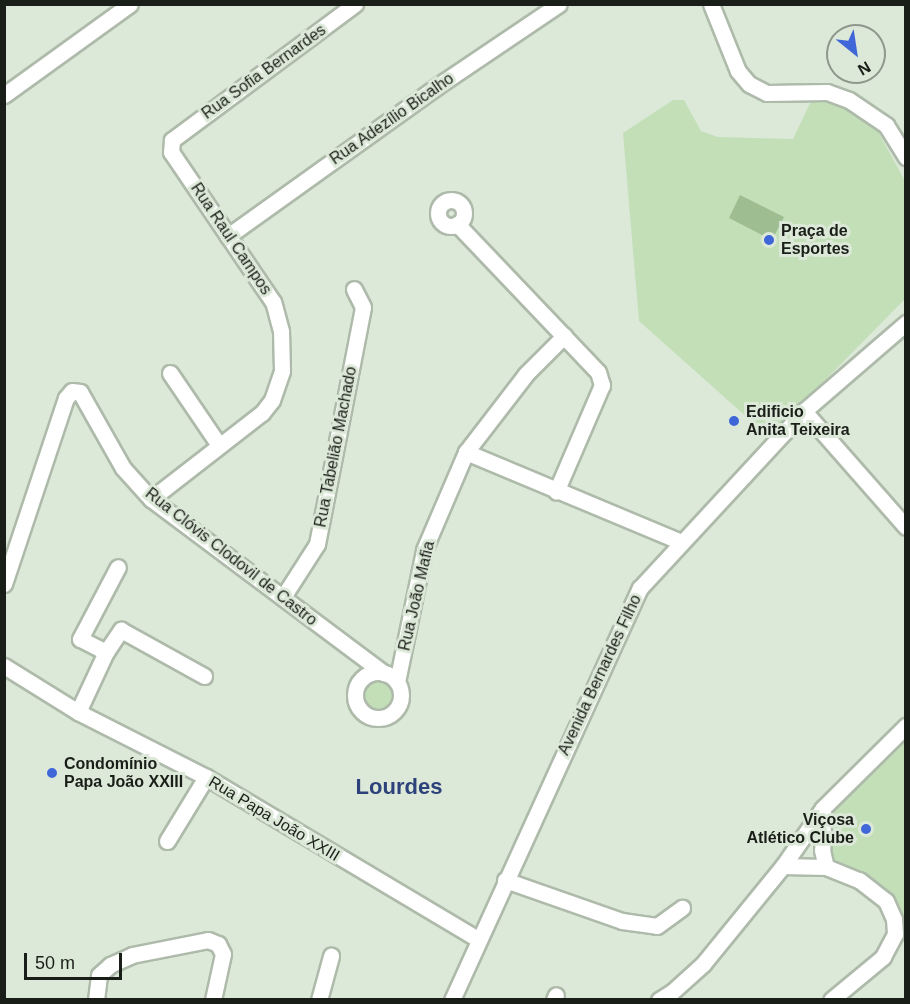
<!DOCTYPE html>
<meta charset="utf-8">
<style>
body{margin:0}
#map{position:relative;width:910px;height:1004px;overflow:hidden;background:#dce8d8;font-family:Helvetica,sans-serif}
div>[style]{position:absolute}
.green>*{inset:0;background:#c3dfb8}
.round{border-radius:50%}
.water>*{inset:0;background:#9ebd91}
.roads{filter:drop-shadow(2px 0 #aebaaa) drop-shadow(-2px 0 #aebaaa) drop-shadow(0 2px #aebaaa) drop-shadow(0 -2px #aebaaa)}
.minor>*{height:15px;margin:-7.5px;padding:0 7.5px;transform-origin:7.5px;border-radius:7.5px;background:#fff}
.minor>.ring{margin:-7.5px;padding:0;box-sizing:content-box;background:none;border:15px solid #fff;border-radius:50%}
.dots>*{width:16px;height:16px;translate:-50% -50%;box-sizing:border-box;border:3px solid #dce8d8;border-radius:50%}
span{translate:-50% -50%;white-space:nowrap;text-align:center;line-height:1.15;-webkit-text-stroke:6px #dce8d8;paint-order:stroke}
.street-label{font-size:16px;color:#1a1e18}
.poi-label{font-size:16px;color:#1a1e18;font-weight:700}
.left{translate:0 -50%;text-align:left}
.right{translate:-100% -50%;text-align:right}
.district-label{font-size:22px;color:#2d427b;font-weight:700}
.frame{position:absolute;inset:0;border:6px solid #1a1e18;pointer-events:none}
.north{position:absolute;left:826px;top:24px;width:60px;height:60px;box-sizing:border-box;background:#dce8d8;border:2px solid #8e978b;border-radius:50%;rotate:150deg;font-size:16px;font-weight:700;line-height:24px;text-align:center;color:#1a1e18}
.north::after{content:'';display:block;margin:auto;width:21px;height:27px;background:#4067d8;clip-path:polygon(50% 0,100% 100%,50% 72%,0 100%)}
.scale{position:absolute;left:24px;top:953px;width:98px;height:27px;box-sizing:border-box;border:3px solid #1a1e18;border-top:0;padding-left:8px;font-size:18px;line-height:21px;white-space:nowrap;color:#1a1e18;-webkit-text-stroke:4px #dce8d8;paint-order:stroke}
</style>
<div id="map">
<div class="green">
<div style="clip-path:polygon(813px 97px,827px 97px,875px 126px,905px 181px,905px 299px,769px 437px,639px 321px,623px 133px,673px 100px,684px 100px,701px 131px,718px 137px,793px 139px)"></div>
<div class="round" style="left:360px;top:679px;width:34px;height:34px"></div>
<div style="clip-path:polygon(905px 732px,905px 915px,899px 917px,862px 876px,833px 861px,826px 850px,828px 818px)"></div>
</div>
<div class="water">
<div style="clip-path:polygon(740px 195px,784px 217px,772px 240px,729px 218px)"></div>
</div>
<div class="roads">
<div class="minor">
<div style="left:711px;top:4px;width:72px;rotate:68.1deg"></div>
<div style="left:738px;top:71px;width:17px;rotate:50deg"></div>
<div style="left:749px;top:84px;width:20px;rotate:27deg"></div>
<div style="left:767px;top:93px;width:60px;rotate:-1deg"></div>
<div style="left:827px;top:92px;width:23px;rotate:20deg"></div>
<div style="left:849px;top:100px;width:45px;rotate:34deg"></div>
<div style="left:886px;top:125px;width:38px;rotate:58deg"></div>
<div style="left:4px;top:95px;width:155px;rotate:-35.8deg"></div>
<div class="ring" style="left:438px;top:200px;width:11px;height:11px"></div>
<div style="left:457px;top:224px;width:204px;rotate:46.4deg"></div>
<div style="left:598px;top:372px;width:14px;rotate:73deg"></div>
<div style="left:602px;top:385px;width:116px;rotate:113.3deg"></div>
<div style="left:228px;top:236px;width:256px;rotate:-35.6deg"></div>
<div style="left:436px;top:87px;width:148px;rotate:-34deg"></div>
<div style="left:170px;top:373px;width:87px;rotate:55.8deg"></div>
<div style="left:804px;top:411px;width:154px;rotate:48.7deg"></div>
<div style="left:466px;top:452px;width:233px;rotate:22.7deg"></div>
<div style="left:151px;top:499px;width:140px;rotate:-37.8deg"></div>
<div style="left:262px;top:413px;width:16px;rotate:-52deg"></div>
<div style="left:272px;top:400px;width:31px;rotate:-71deg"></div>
<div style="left:282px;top:371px;width:40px;rotate:-91.4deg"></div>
<div style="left:281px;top:331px;width:30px;rotate:-105deg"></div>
<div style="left:273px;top:302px;width:181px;rotate:-124.2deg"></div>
<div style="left:171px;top:152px;width:12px;rotate:-85deg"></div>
<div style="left:172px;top:140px;width:228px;rotate:-36.6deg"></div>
<div style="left:4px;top:584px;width:196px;rotate:-71.6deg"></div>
<div style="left:66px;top:398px;width:9px;rotate:-49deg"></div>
<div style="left:72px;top:391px;width:8px;rotate:7deg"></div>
<div style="left:80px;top:392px;width:87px;rotate:60.5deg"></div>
<div style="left:123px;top:468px;width:42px;rotate:47.9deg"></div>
<div style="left:151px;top:499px;width:291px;rotate:36.8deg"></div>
<div style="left:283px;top:597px;width:63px;rotate:-57.3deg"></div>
<div style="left:317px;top:544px;width:241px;rotate:-79deg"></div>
<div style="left:363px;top:307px;width:20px;rotate:-117deg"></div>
<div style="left:106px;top:652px;width:29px;rotate:-153deg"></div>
<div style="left:80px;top:639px;width:81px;rotate:-62.2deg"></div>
<div style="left:4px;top:666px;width:87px;rotate:31.9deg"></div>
<div style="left:78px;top:712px;width:144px;rotate:26.9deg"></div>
<div style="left:206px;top:777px;width:318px;rotate:30.8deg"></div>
<div class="ring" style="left:355px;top:672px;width:31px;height:31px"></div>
<div style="left:397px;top:682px;width:135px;rotate:-78.4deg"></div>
<div style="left:424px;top:550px;width:107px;rotate:-66.8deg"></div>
<div style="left:466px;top:452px;width:98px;rotate:-52.4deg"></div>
<div style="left:526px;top:374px;width:54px;rotate:-45deg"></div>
<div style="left:78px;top:712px;width:66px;rotate:-65deg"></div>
<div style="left:106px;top:652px;width:27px;rotate:-56deg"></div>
<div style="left:121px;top:630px;width:95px;rotate:29deg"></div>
<div style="left:823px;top:811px;width:39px;rotate:91deg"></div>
<div style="left:822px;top:850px;width:17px;rotate:77deg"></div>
<div style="left:167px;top:841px;width:75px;rotate:-58.6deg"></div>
<div style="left:783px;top:866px;width:43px;rotate:1.3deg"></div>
<div style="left:826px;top:867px;width:35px;rotate:22deg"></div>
<div style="left:859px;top:880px;width:34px;rotate:38deg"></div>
<div style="left:886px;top:901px;width:20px;rotate:66deg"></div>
<div style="left:894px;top:919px;width:15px;rotate:86deg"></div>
<div style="left:895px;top:934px;width:26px;rotate:118deg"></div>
<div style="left:883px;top:957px;width:67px;rotate:140.4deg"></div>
<div style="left:505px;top:880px;width:124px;rotate:19.3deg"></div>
<div style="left:622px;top:921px;width:35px;rotate:8deg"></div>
<div style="left:657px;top:926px;width:31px;rotate:-36deg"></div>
<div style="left:96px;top:1000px;width:25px;rotate:-83deg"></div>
<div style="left:99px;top:975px;width:15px;rotate:-42deg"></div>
<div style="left:110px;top:965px;width:24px;rotate:-24deg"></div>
<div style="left:132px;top:955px;width:77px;rotate:-11.2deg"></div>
<div style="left:208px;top:940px;width:11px;rotate:22deg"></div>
<div style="left:218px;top:944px;width:11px;rotate:63deg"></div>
<div style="left:223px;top:954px;width:47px;rotate:102.3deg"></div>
<div style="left:319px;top:1000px;width:46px;rotate:-74.7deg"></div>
<div style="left:452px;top:1000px;width:453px;rotate:-65.5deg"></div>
<div style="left:640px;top:588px;width:241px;rotate:-47.2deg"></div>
<div style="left:804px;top:411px;width:135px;rotate:-40.8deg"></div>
<div style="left:554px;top:1000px;width:5px;rotate:-68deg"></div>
<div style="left:659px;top:1000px;width:15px;rotate:-32deg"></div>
<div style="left:672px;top:992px;width:42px;rotate:-42.1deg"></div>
<div style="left:703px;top:964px;width:127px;rotate:-50.8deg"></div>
<div style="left:783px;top:866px;width:70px;rotate:-55.4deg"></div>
<div style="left:823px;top:808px;width:117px;rotate:-44.7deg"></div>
</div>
</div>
<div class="dots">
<div style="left:769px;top:240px;background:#4067d8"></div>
<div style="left:734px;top:421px;background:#4067d8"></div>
<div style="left:52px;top:773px;background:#4067d8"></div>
<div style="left:866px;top:829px;background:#4067d8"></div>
</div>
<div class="street-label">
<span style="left:264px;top:72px;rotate:-36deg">Rua Sofia Bernardes</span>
<span style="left:392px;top:119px;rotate:-35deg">Rua Adezílio Bicalho</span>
<span style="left:231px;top:239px;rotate:56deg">Rua Raul Campos</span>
<span style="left:336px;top:447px;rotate:-79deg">Rua Tabelião Machado</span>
<span style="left:231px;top:557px;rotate:38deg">Rua Clóvis Clodovil de Castro</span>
<span style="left:417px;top:596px;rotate:-77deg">Rua João Mafia</span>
<span style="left:600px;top:675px;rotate:-65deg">Avenida Bernardes Filho</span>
<span style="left:274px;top:819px;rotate:31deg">Rua Papa João XXIII</span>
</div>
<div class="poi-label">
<span class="left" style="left:781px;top:240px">Praça de<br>Esportes</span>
<span class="left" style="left:746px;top:421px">Edificio<br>Anita Teixeira</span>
<span class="left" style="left:64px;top:773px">Condomínio<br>Papa João XXIII</span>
<span class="right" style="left:854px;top:829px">Viçosa<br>Atlético Clube</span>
</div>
<div class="district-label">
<span style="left:399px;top:787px">Lourdes</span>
</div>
<div class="frame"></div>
<div class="north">N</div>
<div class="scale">50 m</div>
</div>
